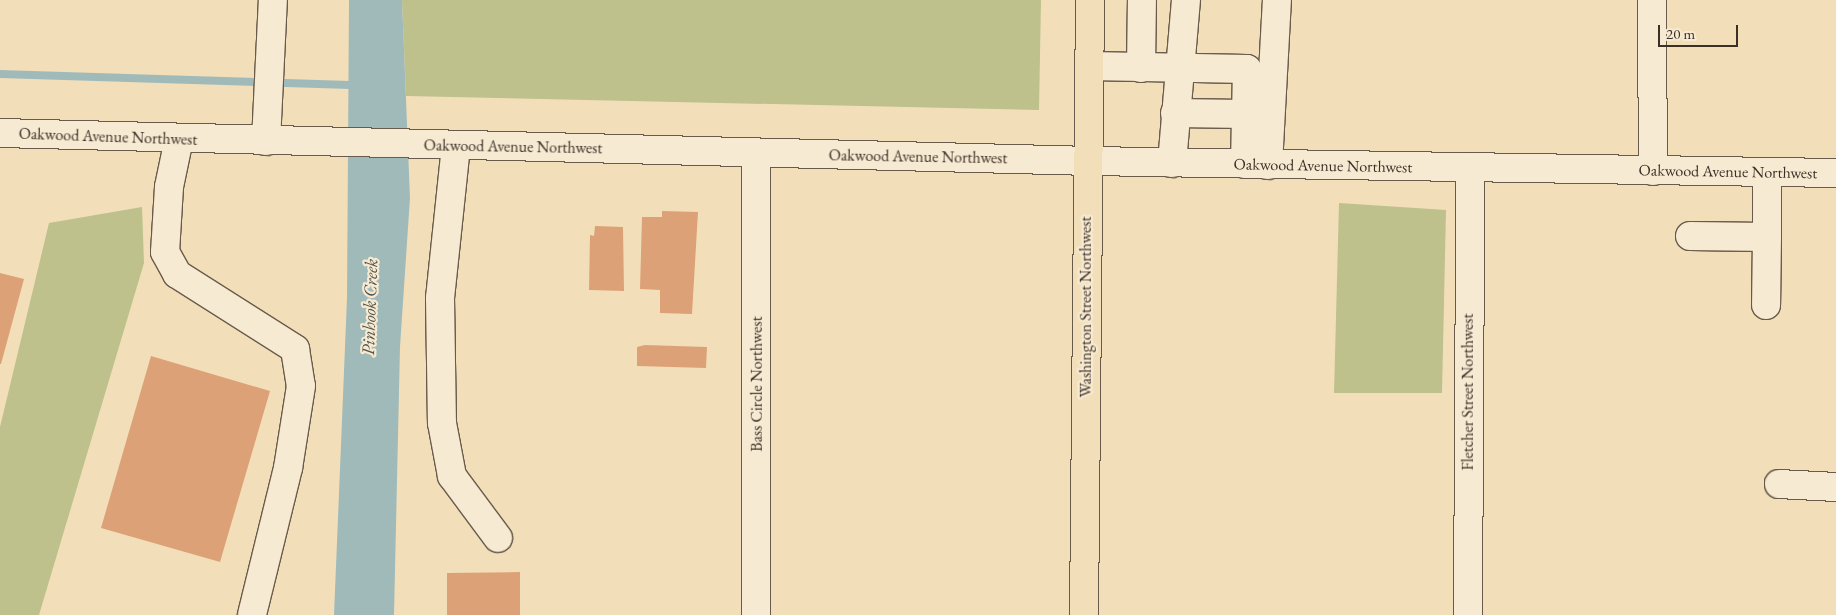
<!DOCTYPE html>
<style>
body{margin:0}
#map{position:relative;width:1836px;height:615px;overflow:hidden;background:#f2dfb9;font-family:"EB Garamond",serif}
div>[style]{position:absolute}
.green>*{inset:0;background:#bec18c}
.water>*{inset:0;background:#a0baba}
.stream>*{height:8px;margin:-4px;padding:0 4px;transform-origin:4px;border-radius:4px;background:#a0baba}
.building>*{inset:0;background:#dca177}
.roads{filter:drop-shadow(1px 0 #695b4b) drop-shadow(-1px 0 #695b4b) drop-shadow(0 1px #695b4b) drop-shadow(0 -1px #695b4b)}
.minor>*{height:28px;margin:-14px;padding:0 14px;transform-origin:14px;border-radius:14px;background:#f7ead2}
.major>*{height:28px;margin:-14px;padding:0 14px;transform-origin:14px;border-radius:14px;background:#f2dfb9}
span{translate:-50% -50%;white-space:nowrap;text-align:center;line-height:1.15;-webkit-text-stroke:4.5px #f7ead2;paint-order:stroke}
.street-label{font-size:16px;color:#3b2f26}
.water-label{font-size:18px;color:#54524b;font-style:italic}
.scale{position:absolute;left:1658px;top:25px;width:80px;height:22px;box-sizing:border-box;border:2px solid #3b2f26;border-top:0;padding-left:6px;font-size:15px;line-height:18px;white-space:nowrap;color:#3b2f26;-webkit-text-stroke:4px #f7ead2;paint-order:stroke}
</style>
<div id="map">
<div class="green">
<div style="clip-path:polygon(402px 0,1041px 0,1039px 110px,406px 96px)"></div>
<div style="clip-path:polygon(1339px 203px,1446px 210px,1442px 393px,1334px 393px)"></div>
<div style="clip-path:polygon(142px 207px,144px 263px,39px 615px,0 615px,0 427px,49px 223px)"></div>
</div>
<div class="water">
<div style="clip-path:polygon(349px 0,402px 0,410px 198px,400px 347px,394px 615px,334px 615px,347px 298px)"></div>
</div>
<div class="stream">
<div style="left:0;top:74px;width:358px;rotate:1.8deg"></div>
</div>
<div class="building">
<div style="clip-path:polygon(662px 211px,698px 212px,692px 314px,660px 313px,660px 290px,640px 289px,642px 217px,662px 217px)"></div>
<div style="clip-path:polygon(595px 226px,623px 227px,624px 291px,589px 290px,590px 235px,594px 236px)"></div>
<div style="clip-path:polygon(0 273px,24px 279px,1px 364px,0 364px)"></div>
<div style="clip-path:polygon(645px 345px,707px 347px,706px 368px,637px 366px,637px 347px)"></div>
<div style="clip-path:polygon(151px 356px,270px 391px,220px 562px,101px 528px)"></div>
<div style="clip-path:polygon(520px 572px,520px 615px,447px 615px,447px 573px)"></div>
</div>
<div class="roads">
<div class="minor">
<div style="left:1652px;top:0;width:171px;rotate:89.7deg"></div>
<div style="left:1089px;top:66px;width:158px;rotate:1.1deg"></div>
<div style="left:1247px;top:69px;width:95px;rotate:91.2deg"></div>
<div style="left:1141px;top:68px;width:68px;rotate:-89.2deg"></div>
<div style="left:1175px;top:113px;width:71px;rotate:0.8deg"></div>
<div style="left:0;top:133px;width:1088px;rotate:1.47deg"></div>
<div style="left:1088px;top:161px;width:748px;rotate:0.92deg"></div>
<div style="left:179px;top:139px;width:49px;rotate:101.8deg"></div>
<div style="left:169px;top:187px;width:65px;rotate:93.5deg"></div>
<div style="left:165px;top:252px;width:25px;rotate:61deg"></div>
<div style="left:177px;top:274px;width:140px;rotate:32.4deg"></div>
<div style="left:295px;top:349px;width:37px;rotate:81deg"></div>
<div style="left:301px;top:386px;width:83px;rotate:99deg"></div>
<div style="left:288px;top:468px;width:151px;rotate:103.8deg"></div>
<div style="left:266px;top:141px;width:141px;rotate:-87.2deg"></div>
<div style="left:456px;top:146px;width:153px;rotate:96deg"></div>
<div style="left:440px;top:298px;width:125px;rotate:89.1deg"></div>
<div style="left:442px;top:423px;width:54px;rotate:79.3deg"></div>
<div style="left:452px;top:476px;width:77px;rotate:53.4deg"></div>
<div style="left:1172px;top:163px;width:164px;rotate:-85.1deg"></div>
<div style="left:1268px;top:165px;width:165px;rotate:-86.9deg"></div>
<div style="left:1690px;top:236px;width:77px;rotate:0.7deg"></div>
<div style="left:1767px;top:237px;width:68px;rotate:90.8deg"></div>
<div style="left:1767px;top:237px;width:65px;rotate:-90deg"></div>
<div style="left:1779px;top:484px;width:57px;rotate:3deg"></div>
<div style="left:756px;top:615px;width:462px;rotate:-90deg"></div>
<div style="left:1468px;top:615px;width:446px;rotate:-89.7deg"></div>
</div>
<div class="major">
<div style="left:1084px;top:615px;width:615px;rotate:-89.44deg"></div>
</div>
</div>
<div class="street-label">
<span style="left:108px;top:137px;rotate:2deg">Oakwood Avenue Northwest</span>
<span style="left:513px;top:147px;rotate:1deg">Oakwood Avenue Northwest</span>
<span style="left:918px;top:157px;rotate:1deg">Oakwood Avenue Northwest</span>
<span style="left:1323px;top:166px;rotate:1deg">Oakwood Avenue Northwest</span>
<span style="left:1728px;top:172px;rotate:1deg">Oakwood Avenue Northwest</span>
<span style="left:1086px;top:307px;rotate:-90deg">Washington Street Northwest</span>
<span style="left:757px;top:384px;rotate:-90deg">Bass Circle Northwest</span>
<span style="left:1468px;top:392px;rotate:-90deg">Fletcher Street Northwest</span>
</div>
<div class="water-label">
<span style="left:370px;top:307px;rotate:-88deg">Pinhook Creek</span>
</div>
<div class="scale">20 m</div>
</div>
